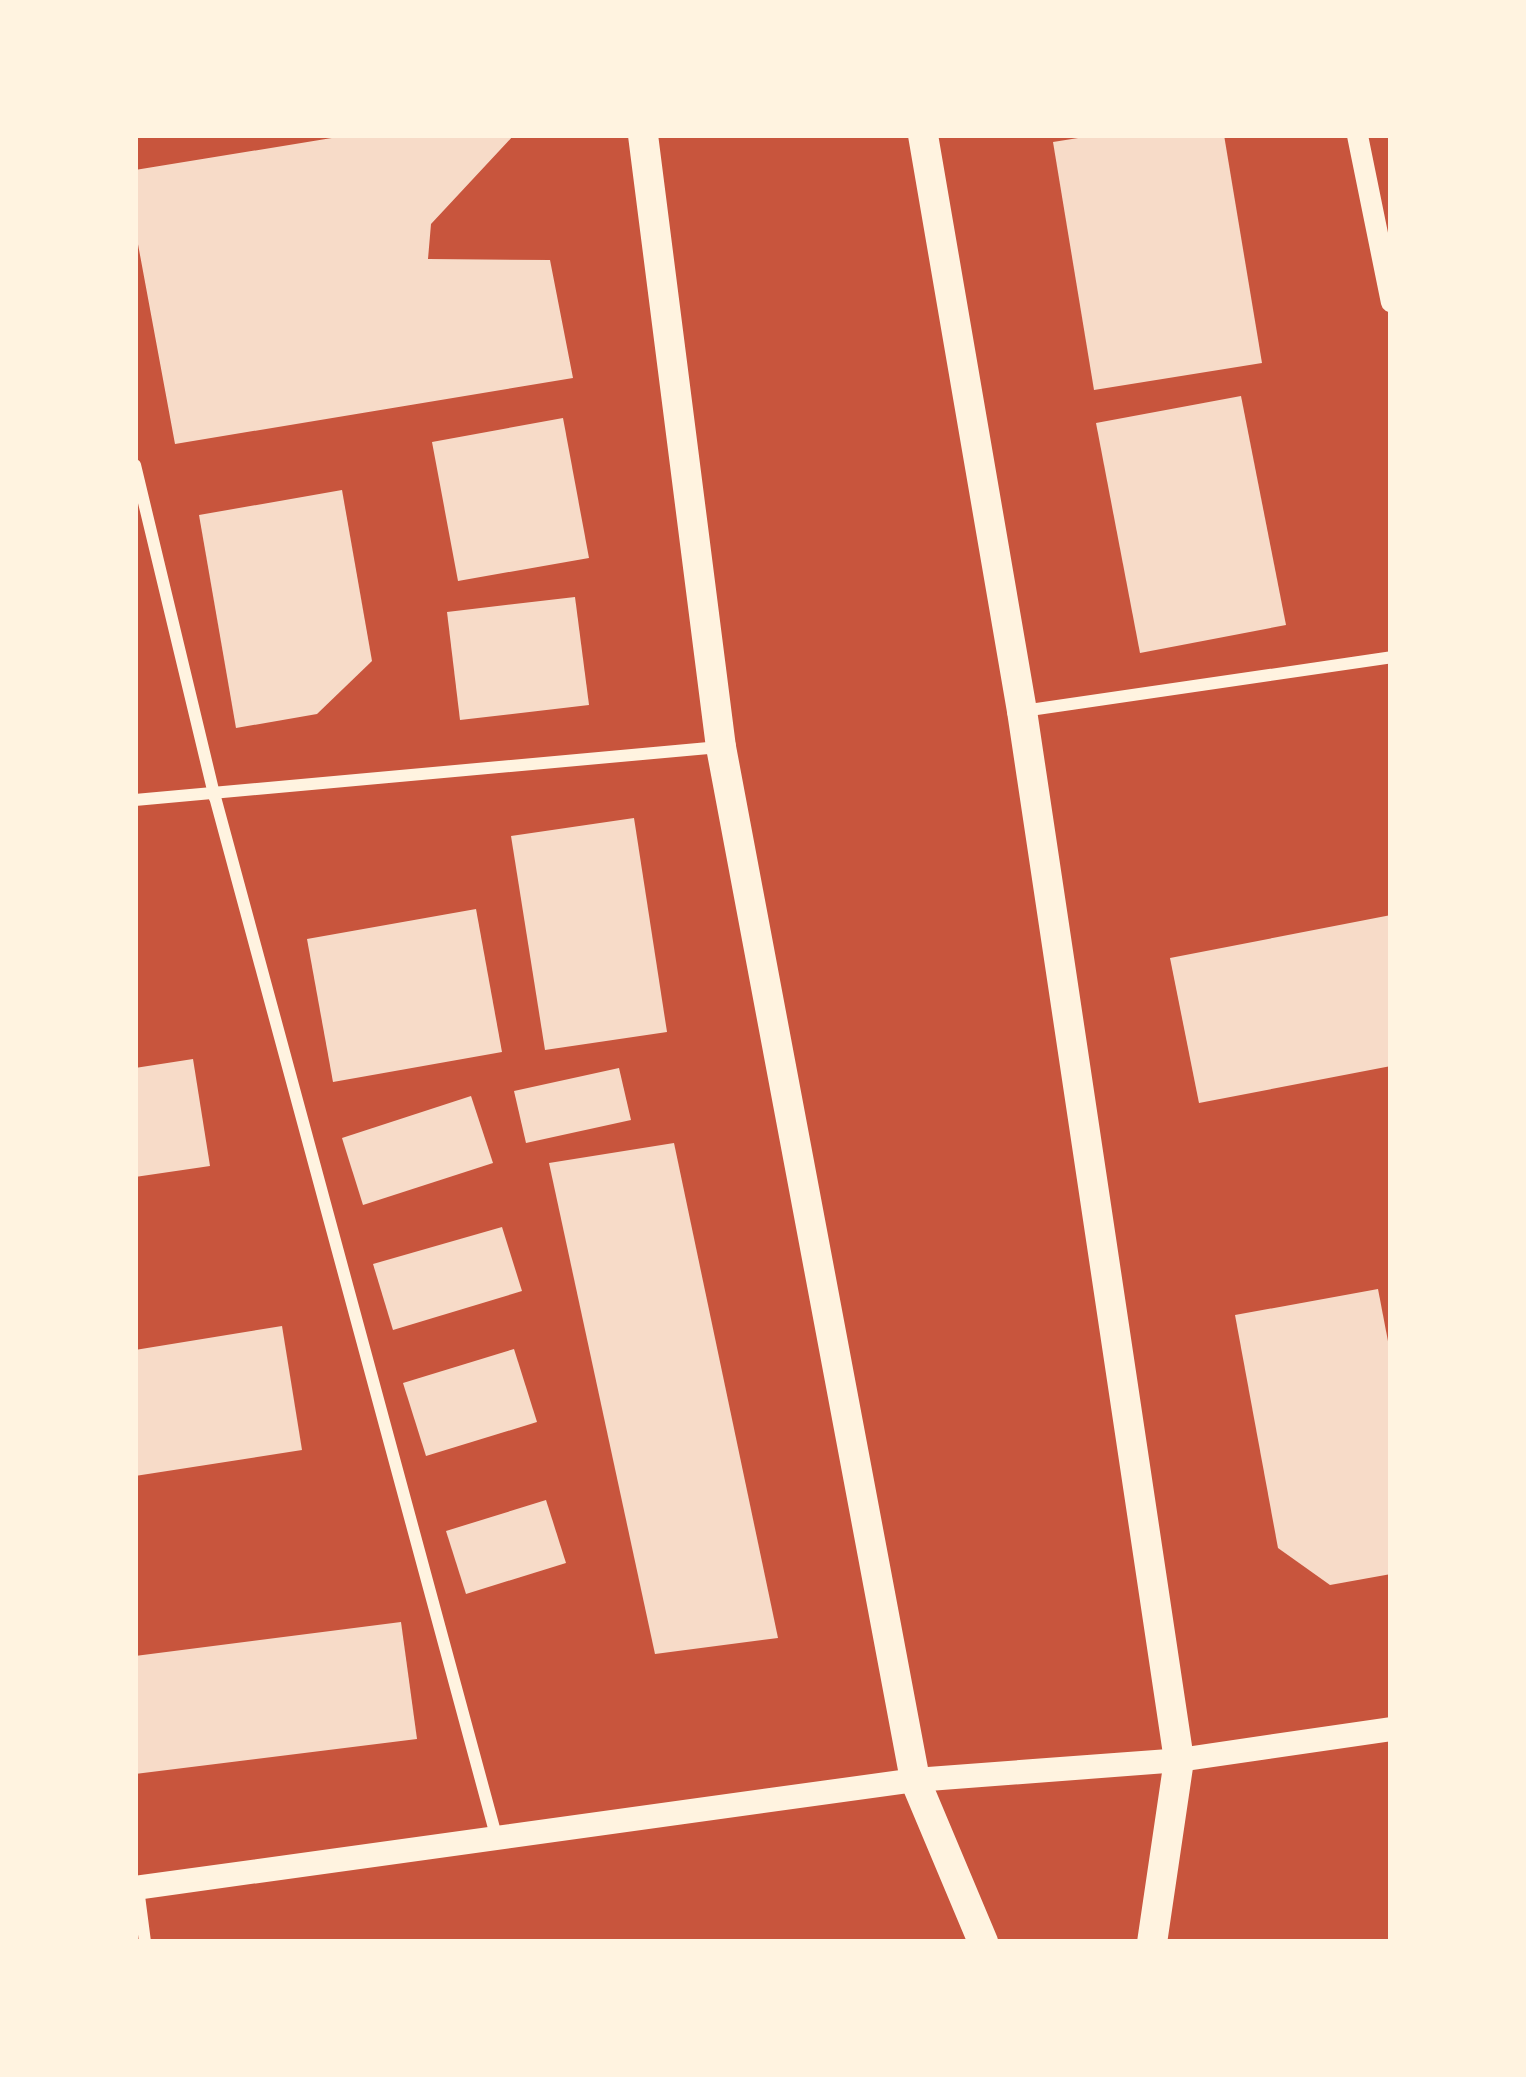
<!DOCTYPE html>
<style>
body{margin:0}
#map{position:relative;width:1526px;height:2077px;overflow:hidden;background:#c8553d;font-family:"Work Sans",sans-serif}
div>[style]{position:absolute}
.building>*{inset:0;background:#f7dbc8}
.minor>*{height:12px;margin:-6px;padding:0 6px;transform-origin:6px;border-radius:6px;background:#fff3e0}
.tertiary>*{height:21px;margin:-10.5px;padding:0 10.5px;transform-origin:10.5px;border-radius:10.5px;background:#fff3e0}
.secondary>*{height:24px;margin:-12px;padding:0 12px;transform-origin:12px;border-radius:12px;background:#fff3e0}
.primary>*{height:30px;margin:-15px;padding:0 15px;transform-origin:15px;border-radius:15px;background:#fff3e0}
span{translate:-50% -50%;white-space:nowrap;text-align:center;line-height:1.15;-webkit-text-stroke:10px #fff3e0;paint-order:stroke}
.frame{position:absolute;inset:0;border:138px solid #fff3e0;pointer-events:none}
</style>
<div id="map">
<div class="building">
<div style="clip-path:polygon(350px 135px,514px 135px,431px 224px,428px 259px,550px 260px,573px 378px,175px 444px,135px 228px,135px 170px)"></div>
<div style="clip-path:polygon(1097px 135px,1224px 135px,1262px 363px,1094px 390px,1053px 142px)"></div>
<div style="clip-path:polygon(1241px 396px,1286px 625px,1140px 653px,1096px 423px)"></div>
<div style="clip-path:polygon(563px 418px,589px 558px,458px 581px,432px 442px)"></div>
<div style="clip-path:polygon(342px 490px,372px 661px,317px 714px,236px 728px,199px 515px)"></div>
<div style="clip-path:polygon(575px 597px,589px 705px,460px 720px,447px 612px)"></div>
<div style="clip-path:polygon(634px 818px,667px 1032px,545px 1050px,511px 836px)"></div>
<div style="clip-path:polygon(476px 909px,502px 1052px,333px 1082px,307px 939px)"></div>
<div style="clip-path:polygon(1391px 915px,1391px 1066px,1199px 1103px,1170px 958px)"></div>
<div style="clip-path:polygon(193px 1059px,210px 1166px,135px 1177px,135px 1068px)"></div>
<div style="clip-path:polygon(619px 1068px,631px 1120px,526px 1143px,514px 1091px)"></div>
<div style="clip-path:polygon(471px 1096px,493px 1163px,363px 1205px,342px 1138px)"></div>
<div style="clip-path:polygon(674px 1143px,778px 1638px,655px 1654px,549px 1163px)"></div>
<div style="clip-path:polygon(502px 1227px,522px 1291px,393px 1330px,373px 1264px)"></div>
<div style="clip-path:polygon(1378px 1289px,1391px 1357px,1391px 1574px,1330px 1585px,1278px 1548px,1235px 1315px)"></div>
<div style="clip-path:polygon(282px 1326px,302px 1450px,135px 1476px,135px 1350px)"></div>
<div style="clip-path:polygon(514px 1349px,537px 1422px,426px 1456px,403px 1383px)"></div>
<div style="clip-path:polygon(546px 1500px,566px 1563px,466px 1594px,446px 1531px)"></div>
<div style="clip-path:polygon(401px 1622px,417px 1739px,135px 1774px,135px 1656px)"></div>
</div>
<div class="minor">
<div style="left:135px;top:465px;width:342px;rotate:76.5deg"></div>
<div style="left:215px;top:797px;width:1079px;rotate:74.86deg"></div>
<div style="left:1023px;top:711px;width:372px;rotate:-8.3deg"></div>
<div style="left:135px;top:800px;width:587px;rotate:-5.18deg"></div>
<div style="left:138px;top:1888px;width:54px;rotate:82.6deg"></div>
</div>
<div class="tertiary">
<div style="left:1357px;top:135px;width:170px;rotate:78.5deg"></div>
</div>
<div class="secondary">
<div style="left:135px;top:1888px;width:787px;rotate:-7.88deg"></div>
<div style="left:915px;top:1780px;width:265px;rotate:-4.3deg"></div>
<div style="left:1179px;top:1760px;width:214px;rotate:-8.3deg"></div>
</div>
<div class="primary">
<div style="left:643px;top:135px;width:617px;rotate:82.74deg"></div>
<div style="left:721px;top:747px;width:1051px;rotate:79.36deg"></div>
<div style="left:915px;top:1780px;width:176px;rotate:67.2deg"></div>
<div style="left:923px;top:135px;width:584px;rotate:80.25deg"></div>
<div style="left:1022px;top:711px;width:1061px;rotate:81.49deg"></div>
<div style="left:1179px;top:1760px;width:184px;rotate:98.4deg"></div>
</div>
<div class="frame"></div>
</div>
